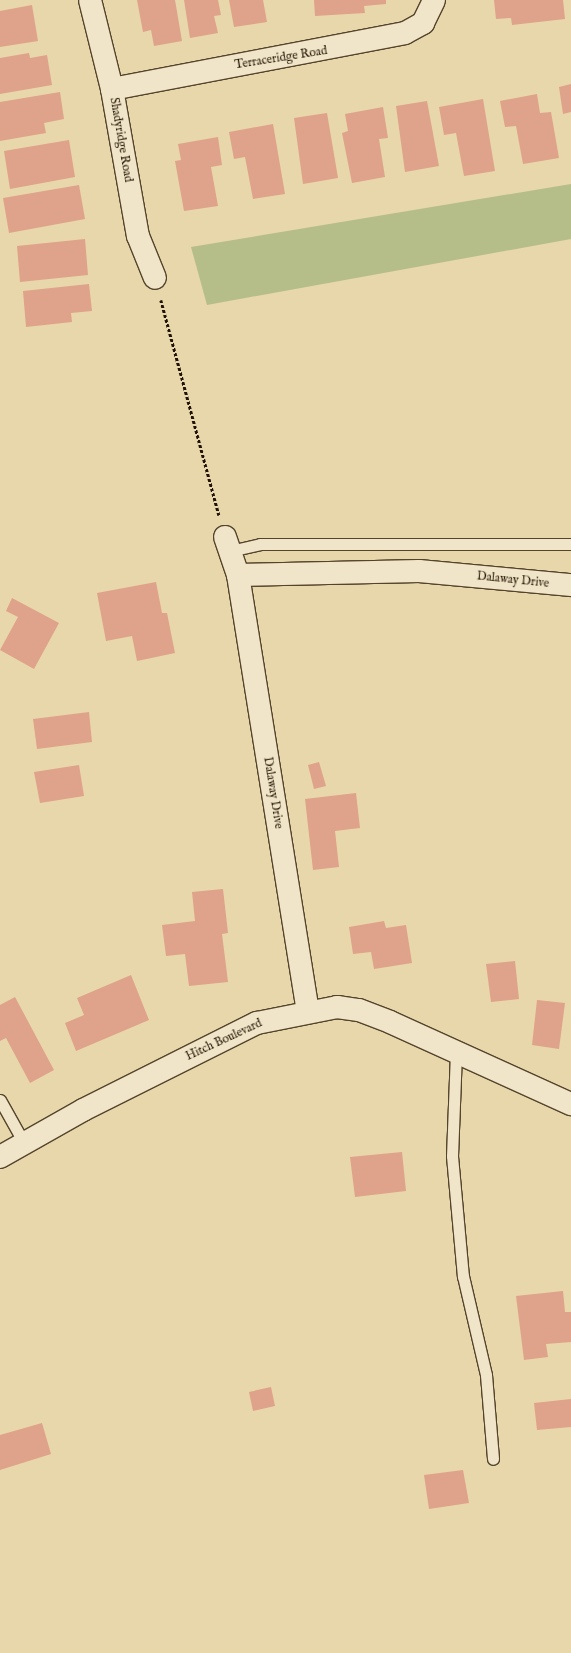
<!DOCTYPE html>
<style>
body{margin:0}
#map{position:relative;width:571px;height:1653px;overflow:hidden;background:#e8d7ab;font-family:"IM FELL English",serif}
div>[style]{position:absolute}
.green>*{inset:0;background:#b5be89}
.building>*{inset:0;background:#dfa28a}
.path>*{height:2.5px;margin-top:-1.25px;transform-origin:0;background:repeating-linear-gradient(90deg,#221301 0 3px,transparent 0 5px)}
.roads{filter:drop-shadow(1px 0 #54442c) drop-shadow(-1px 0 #54442c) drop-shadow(0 1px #54442c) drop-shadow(0 -1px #54442c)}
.lane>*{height:11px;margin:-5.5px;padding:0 5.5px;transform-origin:5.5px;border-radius:5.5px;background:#f0e5c8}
.street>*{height:22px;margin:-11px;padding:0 11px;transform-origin:11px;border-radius:11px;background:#f0e5c8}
span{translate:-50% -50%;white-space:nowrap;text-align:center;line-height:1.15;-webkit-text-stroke:4px #f0e5c8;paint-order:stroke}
.street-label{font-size:12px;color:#221301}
</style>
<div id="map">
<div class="green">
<div style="clip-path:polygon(571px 184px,571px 239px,207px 305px,191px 247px)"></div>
</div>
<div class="building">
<div style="clip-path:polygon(137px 0,175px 0,182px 41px,154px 46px,151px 30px,143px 32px)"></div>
<div style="clip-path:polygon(184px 0,218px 0,221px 15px,214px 16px,218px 33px,190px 38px)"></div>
<div style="clip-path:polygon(229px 0,263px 0,267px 22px,234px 27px)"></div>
<div style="clip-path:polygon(314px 0,386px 0,386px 4px,364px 6px,365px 13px,315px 16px)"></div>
<div style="clip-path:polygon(494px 0,563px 0,565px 19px,512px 25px,511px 18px,496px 19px)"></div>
<div style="clip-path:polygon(32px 5px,38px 41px,0 47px,0 11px)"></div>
<div style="clip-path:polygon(29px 53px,30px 58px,47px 55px,52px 85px,0 94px,0 58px)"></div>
<div style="clip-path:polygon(571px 84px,571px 112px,563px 114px,559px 87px)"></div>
<div style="clip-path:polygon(60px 92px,64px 119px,44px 123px,46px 133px,0 141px,0 102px)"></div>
<div style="clip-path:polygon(537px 94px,540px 113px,551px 112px,559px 158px,523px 164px,516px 126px,505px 127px,500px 101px)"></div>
<div style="clip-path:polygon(483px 99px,495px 171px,464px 176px,456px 133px,444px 135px,439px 107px)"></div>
<div style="clip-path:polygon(427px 101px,439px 166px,405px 172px,396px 106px)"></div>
<div style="clip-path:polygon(383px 107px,388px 138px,379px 139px,385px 177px,352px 183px,342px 133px,348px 131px,345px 114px)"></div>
<div style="clip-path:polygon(327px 113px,338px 178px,303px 184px,294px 118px)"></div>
<div style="clip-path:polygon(273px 124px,285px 194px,253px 199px,245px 157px,234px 159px,229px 132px)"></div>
<div style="clip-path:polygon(218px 137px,222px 165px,211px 167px,218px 206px,184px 211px,175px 161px,181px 160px,178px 144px)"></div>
<div style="clip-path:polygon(69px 140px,75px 177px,10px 189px,4px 151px)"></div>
<div style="clip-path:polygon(79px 185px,85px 219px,9px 233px,3px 198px)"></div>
<div style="clip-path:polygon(85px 239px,88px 275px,20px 282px,17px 246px)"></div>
<div style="clip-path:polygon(89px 284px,92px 311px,71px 313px,72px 322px,26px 327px,23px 291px)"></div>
<div style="clip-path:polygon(156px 582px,162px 613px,167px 613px,175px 653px,137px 661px,132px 636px,106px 641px,97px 593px)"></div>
<div style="clip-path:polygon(12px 598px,59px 623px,34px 669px,0 650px,18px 617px,6px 611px)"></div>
<div style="clip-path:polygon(89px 712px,92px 742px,37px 749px,33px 719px)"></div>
<div style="clip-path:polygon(319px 762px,326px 786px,314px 789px,308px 765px)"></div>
<div style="clip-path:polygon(79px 765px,84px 796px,40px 803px,34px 772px)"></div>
<div style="clip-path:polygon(356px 793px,360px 828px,335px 831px,339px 867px,313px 870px,305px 799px)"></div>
<div style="clip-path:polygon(223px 889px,228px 933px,222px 934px,228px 982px,189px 986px,185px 954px,166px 956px,162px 925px,195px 921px,192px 892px)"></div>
<div style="clip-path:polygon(384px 921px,386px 928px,406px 925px,412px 963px,374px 969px,371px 952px,353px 954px,349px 927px)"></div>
<div style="clip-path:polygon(515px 961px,519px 999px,491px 1002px,486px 964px)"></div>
<div style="clip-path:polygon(131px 975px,149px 1020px,76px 1051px,65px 1023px,84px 1015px,77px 998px)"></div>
<div style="clip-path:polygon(15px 997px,54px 1070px,30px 1083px,6px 1038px,0 1041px,0 1005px)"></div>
<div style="clip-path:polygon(537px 1000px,565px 1003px,559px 1049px,532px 1045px)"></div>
<div style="clip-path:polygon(402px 1152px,406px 1191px,355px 1197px,350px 1157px)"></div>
<div style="clip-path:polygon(563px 1291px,565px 1312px,571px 1312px,571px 1342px,546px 1344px,548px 1357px,524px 1360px,516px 1296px)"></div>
<div style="clip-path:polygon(271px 1387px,275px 1406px,253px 1411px,249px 1392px)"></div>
<div style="clip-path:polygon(571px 1399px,571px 1427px,537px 1430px,534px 1403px)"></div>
<div style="clip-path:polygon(42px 1423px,51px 1454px,0 1470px,0 1435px)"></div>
<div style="clip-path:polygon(463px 1470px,469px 1503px,429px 1509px,424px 1475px)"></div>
</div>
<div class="path">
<div style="left:161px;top:300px;width:223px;rotate:74.9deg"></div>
</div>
<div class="roads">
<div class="lane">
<div style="left:230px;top:551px;width:31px;rotate:-13deg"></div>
<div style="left:260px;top:544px;width:311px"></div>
<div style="left:456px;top:1052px;width:104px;rotate:92.2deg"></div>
<div style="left:452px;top:1156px;width:121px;rotate:84.8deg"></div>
<div style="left:463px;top:1276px;width:102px;rotate:76.9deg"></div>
<div style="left:486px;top:1375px;width:84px;rotate:85.2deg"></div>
<div style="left:0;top:1100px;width:49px;rotate:60.8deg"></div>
</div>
<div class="street">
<div style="left:90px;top:0;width:92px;rotate:76.1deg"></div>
<div style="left:112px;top:89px;width:149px;rotate:80deg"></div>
<div style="left:138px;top:236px;width:45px;rotate:68deg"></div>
<div style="left:112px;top:89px;width:298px;rotate:-10.8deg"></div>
<div style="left:405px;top:33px;width:21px;rotate:-29deg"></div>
<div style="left:423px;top:23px;width:25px;rotate:-64deg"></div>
<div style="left:225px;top:537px;width:40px;rotate:71.1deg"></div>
<div style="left:238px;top:575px;width:442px;rotate:80.9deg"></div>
<div style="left:238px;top:575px;width:181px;rotate:-1.3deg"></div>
<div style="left:419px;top:571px;width:153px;rotate:5.3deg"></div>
<div style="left:0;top:1157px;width:95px;rotate:-29.5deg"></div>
<div style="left:83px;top:1110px;width:195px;rotate:-26.6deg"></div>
<div style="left:257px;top:1023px;width:82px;rotate:-11.3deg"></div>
<div style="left:337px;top:1007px;width:22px;rotate:8deg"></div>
<div style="left:359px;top:1010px;width:33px;rotate:21deg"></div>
<div style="left:390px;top:1022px;width:199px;rotate:24.4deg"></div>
</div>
</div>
<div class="street-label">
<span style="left:281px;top:58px;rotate:-9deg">Terraceridge Road</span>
<span style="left:121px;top:140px;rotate:80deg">Shadyridge Road</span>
<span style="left:513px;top:580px;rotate:6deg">Dalaway Drive</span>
<span style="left:273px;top:793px;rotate:81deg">Dalaway Drive</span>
<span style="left:224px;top:1040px;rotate:-25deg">Hitch Boulevard</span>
</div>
</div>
